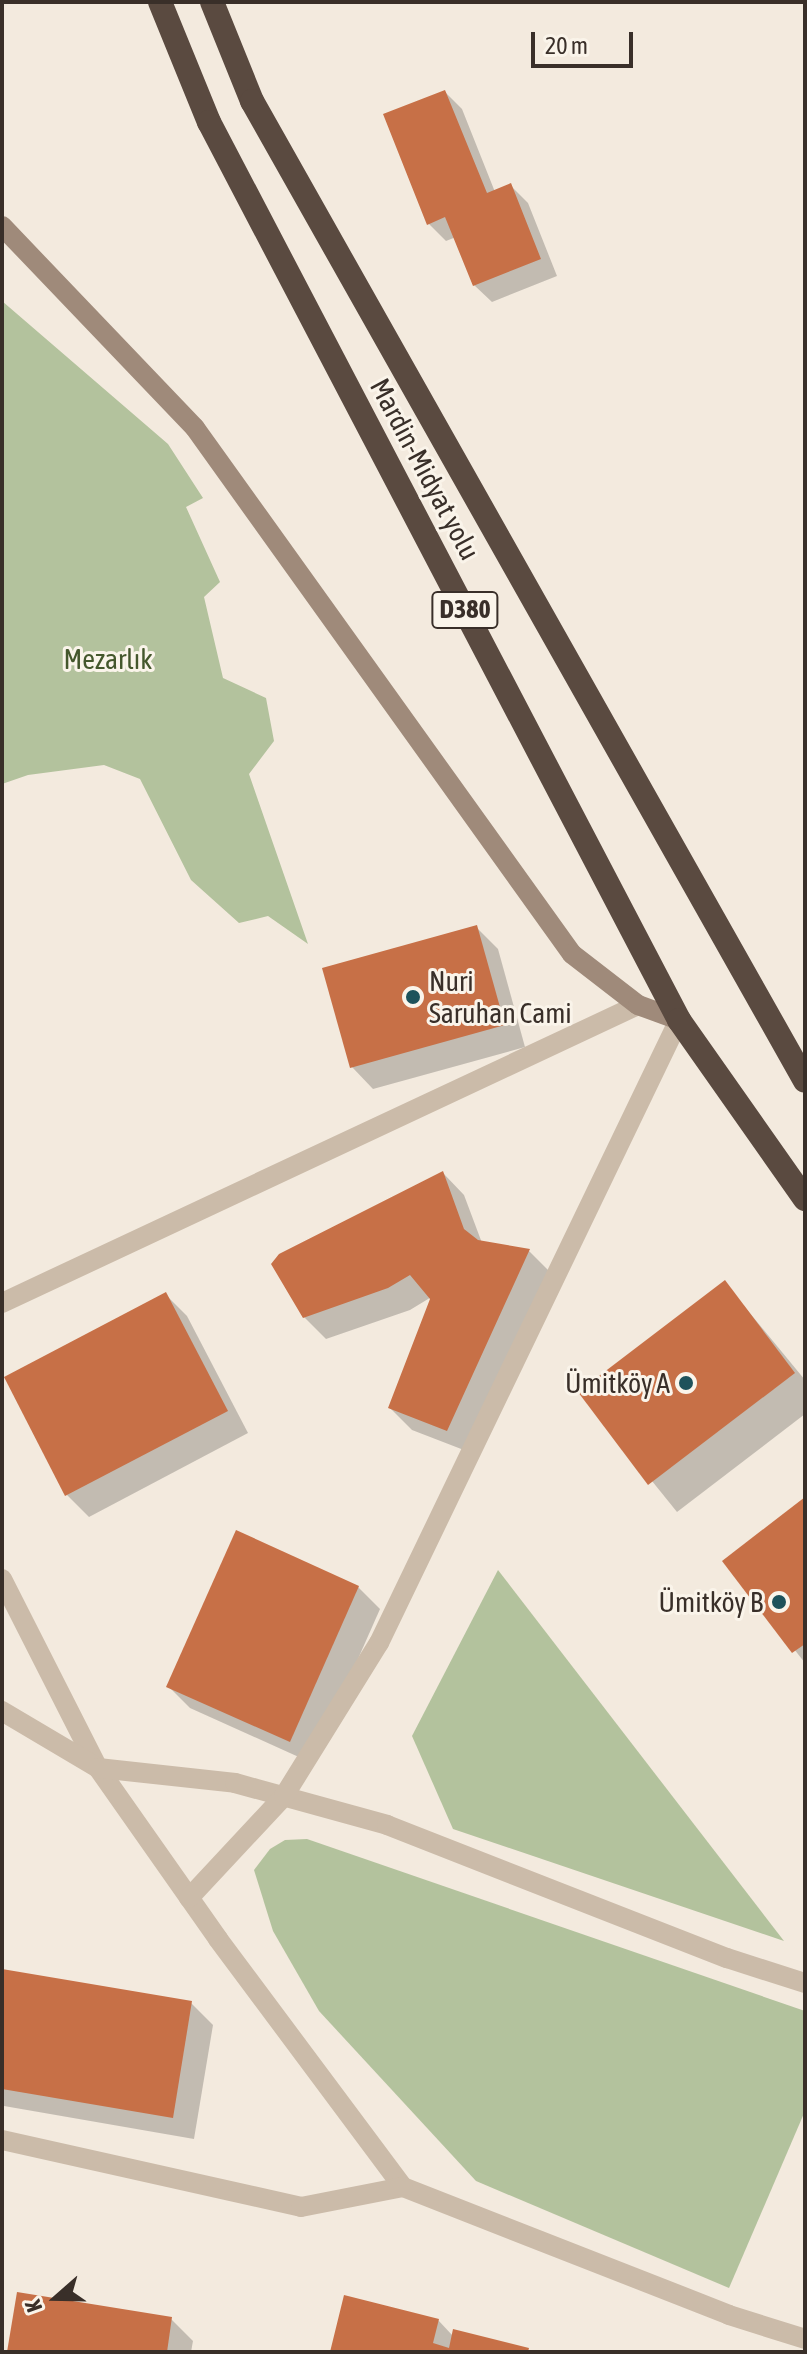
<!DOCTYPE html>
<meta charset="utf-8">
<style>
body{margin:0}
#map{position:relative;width:807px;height:2354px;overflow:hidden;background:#f3eade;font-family:"Asap Condensed",sans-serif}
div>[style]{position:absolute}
.green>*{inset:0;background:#b3c29d}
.shadow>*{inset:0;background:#0003}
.building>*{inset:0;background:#c77047}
.street>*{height:20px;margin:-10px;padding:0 10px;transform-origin:10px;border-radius:10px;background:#cbbba9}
.secondary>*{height:20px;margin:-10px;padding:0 10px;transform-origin:10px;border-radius:10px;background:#9f8a7a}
.highway>*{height:24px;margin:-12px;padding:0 12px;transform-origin:12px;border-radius:12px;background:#5a4a40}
.dots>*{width:22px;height:22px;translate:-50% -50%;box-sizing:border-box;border:4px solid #faf4ea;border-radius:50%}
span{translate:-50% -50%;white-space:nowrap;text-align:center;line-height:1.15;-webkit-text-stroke:6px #faf4ea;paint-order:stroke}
.shield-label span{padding:2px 6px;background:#faf4ea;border:2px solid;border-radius:6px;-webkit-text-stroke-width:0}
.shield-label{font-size:26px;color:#392f29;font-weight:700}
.street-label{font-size:28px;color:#392f29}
.park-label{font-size:28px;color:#44572c}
.poi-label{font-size:28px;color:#392f29}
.left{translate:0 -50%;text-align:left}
.right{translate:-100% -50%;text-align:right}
.frame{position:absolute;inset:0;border:4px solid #392f29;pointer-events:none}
.north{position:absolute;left:16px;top:2258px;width:80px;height:80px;-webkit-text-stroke:6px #faf4ea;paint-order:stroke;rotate:250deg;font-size:22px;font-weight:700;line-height:32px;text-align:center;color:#392f29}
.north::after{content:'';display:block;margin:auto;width:28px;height:36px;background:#392f29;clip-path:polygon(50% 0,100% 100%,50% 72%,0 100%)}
.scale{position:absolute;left:531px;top:32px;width:102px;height:36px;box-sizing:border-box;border:4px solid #392f29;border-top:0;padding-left:10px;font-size:24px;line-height:28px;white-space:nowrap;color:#392f29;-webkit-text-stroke:6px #faf4ea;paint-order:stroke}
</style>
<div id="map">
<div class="green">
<div style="clip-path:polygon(2px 301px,168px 444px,203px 498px,186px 507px,220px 582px,204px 597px,223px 678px,266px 698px,274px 741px,249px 774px,308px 944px,268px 916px,239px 923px,191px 880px,140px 779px,104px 765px,28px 775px,2px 784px)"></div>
<div style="clip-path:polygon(498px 1570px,784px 1941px,453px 1829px,412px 1736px)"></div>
<div style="clip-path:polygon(307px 1839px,805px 2011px,805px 2111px,729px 2288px,476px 2181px,319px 2011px,273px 1931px,254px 1870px,270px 1849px,285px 1840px)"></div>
</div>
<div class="shadow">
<div style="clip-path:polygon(445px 92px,462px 109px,495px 192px,511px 186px,528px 203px,557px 276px,492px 302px,474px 285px,456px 237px,446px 241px,429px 224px)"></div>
<div style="clip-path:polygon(476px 927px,498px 949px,525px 1047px,373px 1089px,352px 1067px)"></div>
<div style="clip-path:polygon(443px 1173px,464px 1195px,482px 1243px,529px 1251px,551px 1273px,469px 1452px,412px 1430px,390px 1408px,433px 1296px,410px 1310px,326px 1339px,304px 1317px)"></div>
<div style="clip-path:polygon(725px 1283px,805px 1380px,805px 1414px,677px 1512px,581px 1393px)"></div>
<div style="clip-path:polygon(166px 1295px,187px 1316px,248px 1433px,89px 1517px,67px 1495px)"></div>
<div style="clip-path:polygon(805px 1500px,805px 1663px,725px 1561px)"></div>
<div style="clip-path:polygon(358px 1587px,380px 1609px,312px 1763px,190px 1708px,168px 1686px)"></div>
<div style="clip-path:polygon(2px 1971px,191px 2003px,213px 2025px,194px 2139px,4px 2106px)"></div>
<div style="clip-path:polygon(171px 2319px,193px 2341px,191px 2352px,9px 2352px)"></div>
<div style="clip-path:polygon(438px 2320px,453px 2336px,530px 2352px,332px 2352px)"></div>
</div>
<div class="building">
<div style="clip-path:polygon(445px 90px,487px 193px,511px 183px,541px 259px,473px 286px,445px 217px,427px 225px,383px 114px)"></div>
<div style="clip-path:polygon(477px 925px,505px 1025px,350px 1068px,322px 968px)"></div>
<div style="clip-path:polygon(443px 1171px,464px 1229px,478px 1240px,530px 1249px,447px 1431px,388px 1408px,430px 1299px,410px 1275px,388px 1288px,303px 1318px,271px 1264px,279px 1254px)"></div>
<div style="clip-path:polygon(725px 1280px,795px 1373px,648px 1485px,578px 1392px)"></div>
<div style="clip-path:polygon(166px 1292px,228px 1411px,65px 1496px,4px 1377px)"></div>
<div style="clip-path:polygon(805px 1497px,805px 1644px,792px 1653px,722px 1561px)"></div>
<div style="clip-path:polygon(236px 1530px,359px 1586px,290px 1742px,166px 1687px)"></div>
<div style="clip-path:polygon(2px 1969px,192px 2001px,173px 2118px,2px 2089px)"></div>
<div style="clip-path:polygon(17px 2292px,172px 2317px,167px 2352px,7px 2352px)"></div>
<div style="clip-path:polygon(344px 2295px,439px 2319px,433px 2343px,449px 2348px,453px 2329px,529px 2348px,528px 2352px,330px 2352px)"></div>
</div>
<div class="street">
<div style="left:2px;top:1303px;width:702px;rotate:-25.11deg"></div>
<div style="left:2px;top:1579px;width:212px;rotate:63.1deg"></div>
<div style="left:98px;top:1768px;width:209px;rotate:54.9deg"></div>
<div style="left:218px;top:1939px;width:309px;rotate:53.3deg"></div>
<div style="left:403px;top:2187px;width:350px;rotate:21.4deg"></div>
<div style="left:729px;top:2315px;width:80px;rotate:17.5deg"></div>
<div style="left:2px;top:1711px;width:112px;rotate:30.7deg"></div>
<div style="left:98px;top:1768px;width:138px;rotate:6.2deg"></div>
<div style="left:235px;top:1783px;width:158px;rotate:15.4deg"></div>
<div style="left:387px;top:1825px;width:365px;rotate:21.4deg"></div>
<div style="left:727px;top:1958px;width:82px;rotate:17.8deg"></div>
<div style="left:189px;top:1898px;width:139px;rotate:-47deg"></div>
<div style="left:284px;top:1796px;width:180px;rotate:-58.2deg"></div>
<div style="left:379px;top:1643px;width:691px;rotate:-64.29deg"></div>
<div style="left:2px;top:2140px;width:306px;rotate:12.6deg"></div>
<div style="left:301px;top:2207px;width:104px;rotate:-11.1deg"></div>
</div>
<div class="secondary">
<div style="left:2px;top:226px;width:279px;rotate:46.3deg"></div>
<div style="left:195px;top:428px;width:647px;rotate:54.37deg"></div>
<div style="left:572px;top:954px;width:83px;rotate:37.7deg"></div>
<div style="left:638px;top:1005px;width:44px;rotate:20.1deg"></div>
</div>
<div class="highway">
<div style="left:160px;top:2px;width:130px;rotate:67.8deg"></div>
<div style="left:209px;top:122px;width:1014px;rotate:62.37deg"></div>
<div style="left:679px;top:1020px;width:219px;rotate:54.9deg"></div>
<div style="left:212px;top:2px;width:107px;rotate:68deg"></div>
<div style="left:252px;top:101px;width:1125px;rotate:60.56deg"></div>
</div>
<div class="dots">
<div style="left:413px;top:997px;background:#1e525b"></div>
<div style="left:686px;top:1383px;background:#1e525b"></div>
<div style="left:779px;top:1602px;background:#1e525b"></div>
</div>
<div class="shield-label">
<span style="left:465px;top:610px">D380</span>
</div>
<div class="street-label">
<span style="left:425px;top:469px;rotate:62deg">Mardin-Midyat yolu</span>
</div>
<div class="park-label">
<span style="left:108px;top:659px">Mezarlık</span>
</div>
<div class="poi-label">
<span class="left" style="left:429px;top:997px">Nuri<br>Saruhan Cami</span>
<span class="right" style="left:670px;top:1383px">Ümitköy A</span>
<span class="right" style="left:763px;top:1602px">Ümitköy B</span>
</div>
<div class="frame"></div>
<div class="north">K</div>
<div class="scale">20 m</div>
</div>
